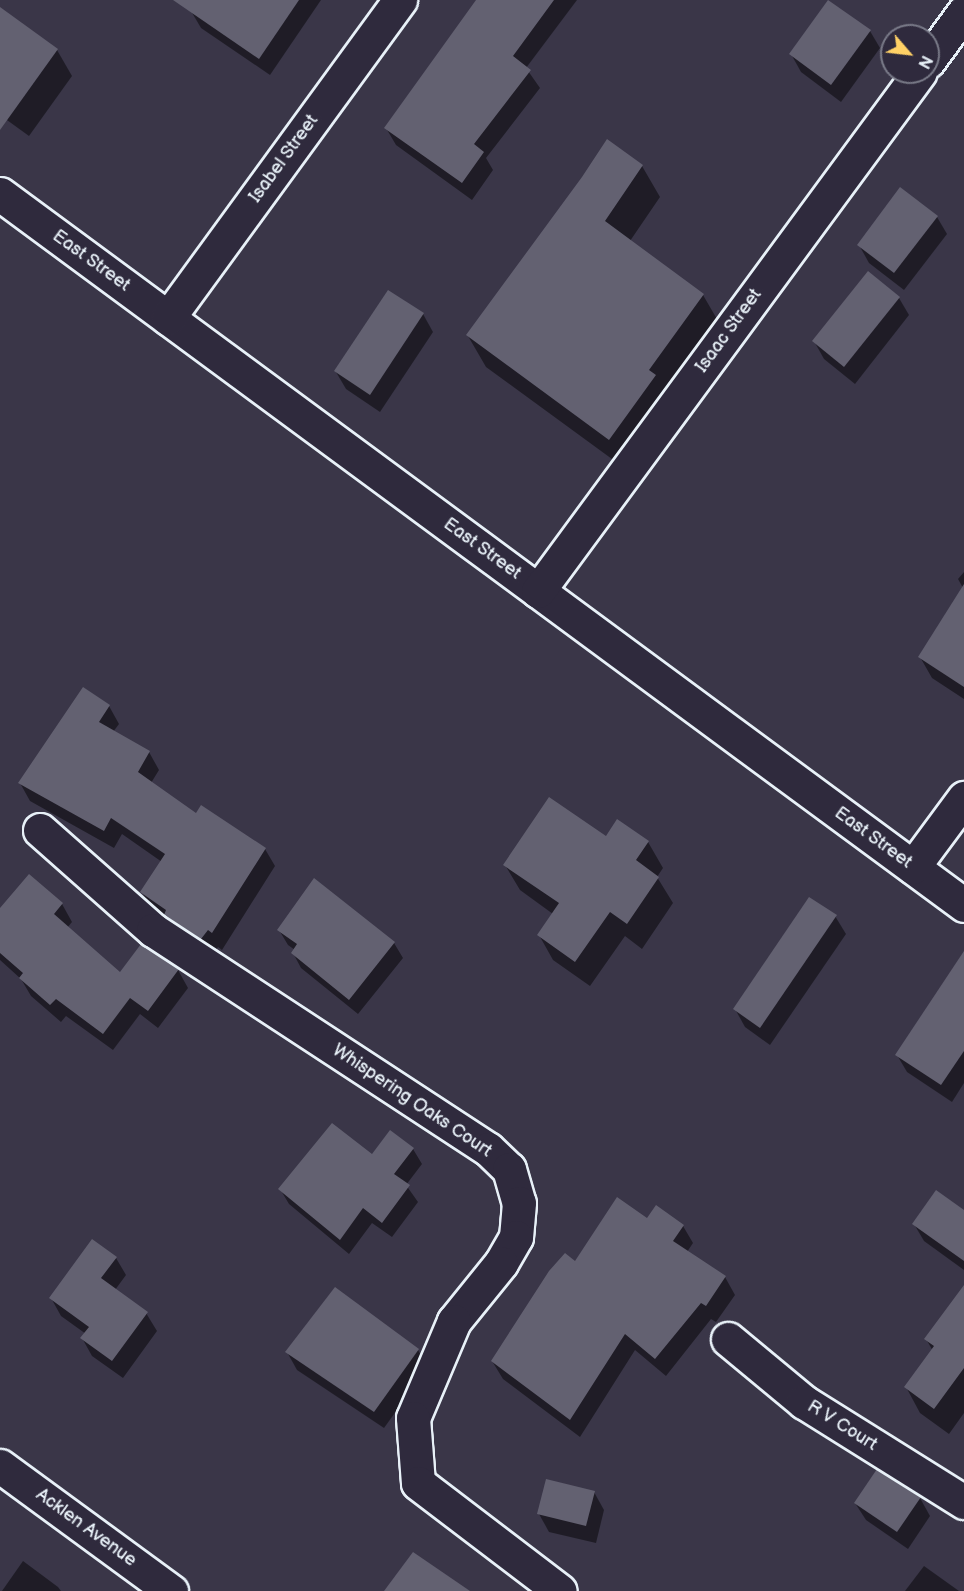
<!DOCTYPE html>
<style>
body{margin:0}
#map{position:relative;width:964px;height:1591px;overflow:hidden;background:#3a3648;font-family:"Balsamiq Sans",sans-serif}
div>[style]{position:absolute}
.shadow>*{inset:0;background:#0007}
.building>*{inset:0;background:#636171}
.roads{filter:drop-shadow(2px 0 #e8f1f8) drop-shadow(-2px 0 #e8f1f8) drop-shadow(0 2px #e8f1f8) drop-shadow(0 -2px #e8f1f8)}
.minor>*{height:33px;margin:-16.5px;padding:0 16.5px;transform-origin:16.5px;border-radius:16.5px;background:#2f2a3d}
span{translate:-50% -50%;white-space:nowrap;text-align:center;line-height:1.15;-webkit-text-stroke:6px #2f2a3d;paint-order:stroke}
.street-label{font-size:18px;color:#e8f1f8}
.north{position:absolute;left:880px;top:24px;width:60px;height:60px;box-sizing:border-box;background:#2f2a3d;border:2px solid #797a88;border-radius:50%;rotate:118deg;font-size:16px;font-weight:700;line-height:24px;text-align:center;color:#e8f1f8}
.north::after{content:'';display:block;margin:auto;width:21px;height:27px;background:#ffd166;clip-path:polygon(50% 0,100% 100%,50% 72%,0 100%)}
</style>
<div id="map">
<div class="shadow">
<div style="clip-path:polygon(198px 0,321px 0,270px 75px,201px 28px,191px 11px)"></div>
<div style="clip-path:polygon(478px 0,577px 0,526px 68px,540px 88px,486px 158px,493px 170px,472px 200px,396px 145px,386px 128px)"></div>
<div style="clip-path:polygon(0 9px,57px 50px,72px 76px,29px 136px,0 115px)"></div>
<div style="clip-path:polygon(870px 31px,880px 48px,841px 102px,801px 72px,791px 54px)"></div>
<div style="clip-path:polygon(642px 166px,660px 197px,630px 241px,703px 295px,721px 326px,627px 470px,486px 367px,468px 336px,584px 178px)"></div>
<div style="clip-path:polygon(937px 217px,947px 234px,904px 290px,869px 263px,859px 245px)"></div>
<div style="clip-path:polygon(899px 298px,909px 315px,855px 384px,824px 359px,814px 341px)"></div>
<div style="clip-path:polygon(423px 314px,433px 332px,380px 412px,346px 389px,336px 372px)"></div>
<div style="clip-path:polygon(964px 572px,964px 699px,932px 678px,920px 657px,963px 588px,958px 579px)"></div>
<div style="clip-path:polygon(109px 706px,119px 724px,113px 732px,149px 752px,159px 770px,151px 783px,196px 815px,265px 849px,275px 866px,222px 950px,218px 947px,212px 956px,152px 910px,142px 892px,162px 862px,122px 834px,114px 848px,30px 801px,20px 783px)"></div>
<div style="clip-path:polygon(618px 821px,648px 842px,663px 868px,657px 877px,673px 903px,642px 949px,625px 936px,590px 986px,553px 960px,539px 935px,553px 914px,520px 890px,505px 865px,606px 839px)"></div>
<div style="clip-path:polygon(29px 876px,62px 904px,72px 922px,67px 928px,120px 974px,178px 970px,188px 988px,158px 1028px,140px 1014px,113px 1050px,66px 1016px,61px 1022px,31px 996px,21px 979px,0 960px,0 910px)"></div>
<div style="clip-path:polygon(835px 916px,846px 934px,770px 1045px,745px 1027px,735px 1009px)"></div>
<div style="clip-path:polygon(279px 930px,394px 943px,403px 958px,358px 1014px,301px 968px,293px 953px,295px 950px,288px 945px)"></div>
<div style="clip-path:polygon(964px 985px,964px 1083px,952px 1102px,907px 1072px,897px 1055px)"></div>
<div style="clip-path:polygon(413px 1149px,422px 1164px,406px 1185px,418px 1202px,392px 1237px,372px 1223px,349px 1254px,289px 1204px,280px 1189px,373px 1156px)"></div>
<div style="clip-path:polygon(964px 1212px,964px 1270px,924px 1241px,914px 1224px)"></div>
<div style="clip-path:polygon(648px 1220px,683px 1226px,693px 1243px,687px 1252px,725px 1277px,735px 1295px,716px 1322px,711px 1319px,666px 1376px,635px 1350px,580px 1437px,503px 1379px,492px 1361px,575px 1263px)"></div>
<div style="clip-path:polygon(116px 1258px,126px 1275px,115px 1290px,146px 1313px,157px 1331px,123px 1378px,92px 1356px,82px 1338px,86px 1334px,61px 1316px,51px 1298px)"></div>
<div style="clip-path:polygon(964px 1287px,964px 1413px,949px 1434px,920px 1413px,906px 1387px,933px 1351px,926px 1339px)"></div>
<div style="clip-path:polygon(418px 1350px,428px 1367px,384px 1428px,297px 1370px,287px 1352px)"></div>
<div style="clip-path:polygon(594px 1492px,604px 1510px,596px 1543px,549px 1532px,539px 1514px)"></div>
<div style="clip-path:polygon(920px 1498px,930px 1516px,908px 1549px,866px 1520px,855px 1503px)"></div>
<div style="clip-path:polygon(23px 1561px,58px 1587px,61px 1591px,2px 1591px)"></div>
<div style="clip-path:polygon(924px 1566px,959px 1591px,905px 1591px)"></div>
</div>
<div class="building">
<div style="clip-path:polygon(173px 0,299px 0,259px 59px)"></div>
<div style="clip-path:polygon(476px 0,554px 0,513px 56px,531px 70px,474px 144px,484px 152px,462px 183px,384px 128px)"></div>
<div style="clip-path:polygon(828px 0,871px 30px,831px 85px,789px 54px)"></div>
<div style="clip-path:polygon(0 7px,58px 49px,0 130px)"></div>
<div style="clip-path:polygon(607px 139px,643px 165px,605px 221px,704px 294px,649px 370px,656px 375px,609px 440px,466px 335px,582px 177px)"></div>
<div style="clip-path:polygon(900px 187px,938px 216px,894px 273px,857px 245px)"></div>
<div style="clip-path:polygon(868px 271px,900px 297px,844px 367px,812px 341px)"></div>
<div style="clip-path:polygon(388px 290px,424px 313px,370px 395px,334px 371px)"></div>
<div style="clip-path:polygon(964px 584px,964px 687px,918px 657px)"></div>
<div style="clip-path:polygon(83px 687px,110px 705px,99px 722px,150px 751px,138px 772px,196px 813px,201px 805px,266px 848px,212px 933px,208px 930px,201px 939px,164px 915px,166px 910px,140px 892px,165px 854px,111px 818px,104px 831px,18px 783px)"></div>
<div style="clip-path:polygon(549px 797px,606px 836px,617px 819px,649px 841px,636px 860px,659px 877px,627px 924px,610px 912px,575px 962px,537px 935px,559px 903px,503px 865px)"></div>
<div style="clip-path:polygon(29px 874px,63px 903px,54px 914px,120px 972px,141px 944px,179px 969px,148px 1011px,130px 998px,103px 1034px,56px 999px,50px 1005px,19px 978px,23px 973px,0 953px,0 908px)"></div>
<div style="clip-path:polygon(314px 878px,395px 942px,349px 1000px,291px 953px,297px 944px,277px 930px)"></div>
<div style="clip-path:polygon(809px 897px,837px 915px,760px 1028px,733px 1009px)"></div>
<div style="clip-path:polygon(964px 951px,964px 1051px,941px 1085px,895px 1055px)"></div>
<div style="clip-path:polygon(332px 1123px,372px 1154px,390px 1130px,414px 1148px,394px 1174px,410px 1185px,382px 1223px,363px 1208px,340px 1240px,278px 1189px)"></div>
<div style="clip-path:polygon(936px 1190px,964px 1210px,964px 1261px,912px 1224px)"></div>
<div style="clip-path:polygon(617px 1197px,647px 1218px,656px 1205px,684px 1225px,673px 1241px,726px 1276px,706px 1306px,701px 1303px,655px 1359px,625px 1334px,570px 1420px,491px 1361px,549px 1271px,565px 1253px,575px 1261px)"></div>
<div style="clip-path:polygon(92px 1239px,117px 1257px,101px 1278px,148px 1312px,112px 1361px,80px 1338px,89px 1327px,49px 1298px)"></div>
<div style="clip-path:polygon(964px 1285px,964px 1368px,934px 1409px,904px 1387px,934px 1346px,924px 1339px)"></div>
<div style="clip-path:polygon(335px 1287px,419px 1349px,374px 1412px,285px 1352px)"></div>
<div style="clip-path:polygon(877px 1469px,921px 1497px,897px 1532px,854px 1503px)"></div>
<div style="clip-path:polygon(546px 1479px,595px 1491px,586px 1526px,537px 1514px)"></div>
<div style="clip-path:polygon(413px 1552px,470px 1591px,384px 1591px)"></div>
</div>
<div class="roads">
<div class="minor">
<div style="left:928px;top:61px;width:61px;rotate:-53.7deg"></div>
<div style="left:0;top:194px;width:1198px;rotate:36.41deg"></div>
<div style="left:168px;top:318px;width:394px;rotate:-53.9deg"></div>
<div style="left:538px;top:591px;width:644px;rotate:-53.65deg"></div>
<div style="left:40px;top:830px;width:151px;rotate:41.5deg"></div>
<div style="left:153px;top:930px;width:400px;rotate:33.2deg"></div>
<div style="left:488px;top:1149px;width:29px;rotate:44deg"></div>
<div style="left:509px;top:1169px;width:35px;rotate:74deg"></div>
<div style="left:519px;top:1203px;width:34px;rotate:95deg"></div>
<div style="left:516px;top:1237px;width:30px;rotate:120deg"></div>
<div style="left:501px;top:1263px;width:75px;rotate:129deg"></div>
<div style="left:454px;top:1321px;width:105px;rotate:112.9deg"></div>
<div style="left:413px;top:1418px;width:65px;rotate:85.6deg"></div>
<div style="left:418px;top:1483px;width:178px;rotate:37.3deg"></div>
<div style="left:913px;top:867px;width:86px;rotate:-53.5deg"></div>
<div style="left:728px;top:1339px;width:99px;rotate:39.7deg"></div>
<div style="left:804px;top:1402px;width:189px;rotate:32deg"></div>
<div style="left:0;top:1466px;width:212px;rotate:36.2deg"></div>
</div>
</div>
<div class="street-label">
<span style="left:284px;top:159px;rotate:-54deg">Isabel Street</span>
<span style="left:91px;top:261px;rotate:36deg">East Street</span>
<span style="left:729px;top:331px;rotate:-54deg">Isaac Street</span>
<span style="left:482px;top:549px;rotate:36deg">East Street</span>
<span style="left:873px;top:838px;rotate:36deg">East Street</span>
<span style="left:412px;top:1101px;rotate:34deg">Whispering Oaks Court</span>
<span style="left:842px;top:1426px;rotate:32deg">R V Court</span>
<span style="left:86px;top:1528px;rotate:36deg">Acklen Avenue</span>
</div>
<div class="north">N</div>
</div>
